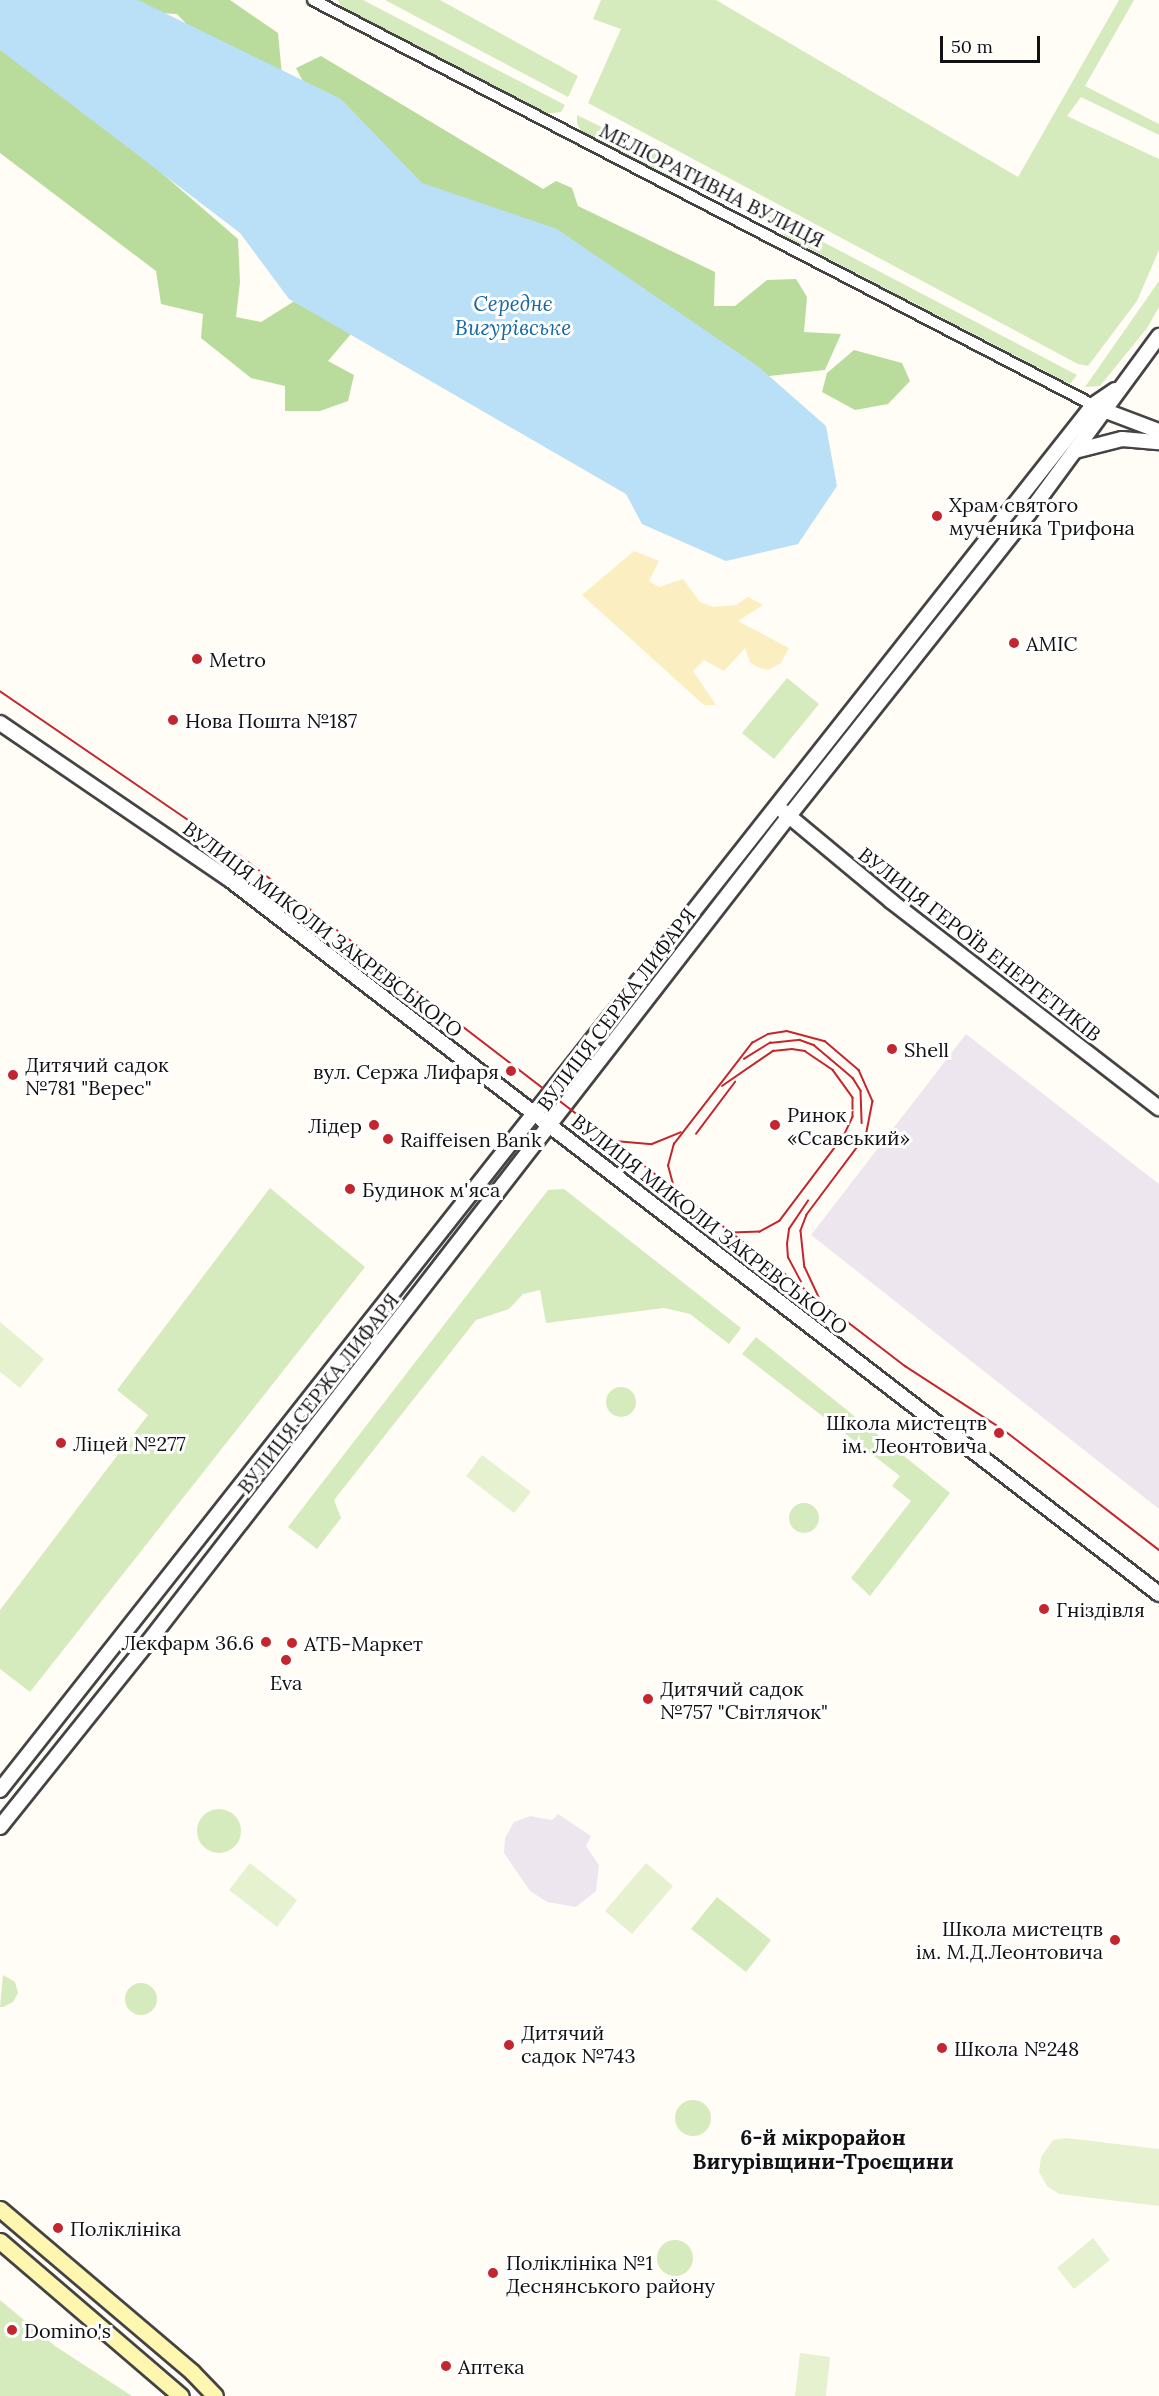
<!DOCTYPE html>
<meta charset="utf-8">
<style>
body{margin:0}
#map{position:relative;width:1159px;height:2396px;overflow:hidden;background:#fffdf5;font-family:Lora,serif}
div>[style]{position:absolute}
.industrial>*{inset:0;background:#eee6ef}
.green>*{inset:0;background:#d5ebbd}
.round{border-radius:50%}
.forest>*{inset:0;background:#b9dc9c}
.sand>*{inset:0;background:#fbeec1}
.pitch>*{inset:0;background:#e6f2cf}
.water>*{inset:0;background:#b9e0f7}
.roads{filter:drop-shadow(2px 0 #444) drop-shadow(-2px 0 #444) drop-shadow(0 2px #444) drop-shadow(0 -2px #444)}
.minor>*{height:10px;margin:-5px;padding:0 5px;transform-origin:5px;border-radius:5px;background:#fff}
.tertiary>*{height:14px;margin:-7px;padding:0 7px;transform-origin:7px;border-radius:7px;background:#fff}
.secondary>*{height:15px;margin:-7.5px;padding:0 7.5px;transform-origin:7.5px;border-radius:7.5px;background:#fff6b0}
.tram>*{height:1.5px;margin:-0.75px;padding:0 0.75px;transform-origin:0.75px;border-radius:0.75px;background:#c4262e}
.dots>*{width:16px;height:16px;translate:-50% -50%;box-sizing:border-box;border:3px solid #fff;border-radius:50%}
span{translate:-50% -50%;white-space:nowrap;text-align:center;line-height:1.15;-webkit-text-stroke:6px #fff;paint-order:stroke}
.street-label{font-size:20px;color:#111}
.poi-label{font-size:20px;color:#111}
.left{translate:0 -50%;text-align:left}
.right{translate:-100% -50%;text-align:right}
.water-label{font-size:21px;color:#1768a6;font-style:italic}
.neighbourhood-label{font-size:21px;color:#111;font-weight:700}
.scale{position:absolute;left:940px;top:36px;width:100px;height:27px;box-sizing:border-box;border:3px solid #111;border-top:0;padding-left:8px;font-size:18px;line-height:21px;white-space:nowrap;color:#111;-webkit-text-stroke:4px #fff;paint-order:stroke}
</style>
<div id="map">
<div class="industrial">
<div style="clip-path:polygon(966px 1034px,1159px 1184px,1159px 1509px,811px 1235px)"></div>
<div style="clip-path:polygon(558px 1814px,591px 1836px,586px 1846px,599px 1865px,596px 1891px,576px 1907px,547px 1902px,530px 1891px,504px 1853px,505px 1838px,514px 1822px,530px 1816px,552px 1820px)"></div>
</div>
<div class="green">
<div style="clip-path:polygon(338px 0,363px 0,565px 105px,561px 112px,544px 114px,342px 10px)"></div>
<div style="clip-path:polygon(385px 0,440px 0,578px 76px,568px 97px)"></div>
<div style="clip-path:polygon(601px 0,716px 0,1018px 177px,1119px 0,1134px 0,1085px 86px,1159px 124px,1159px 135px,1081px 97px,1067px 116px,1159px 159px,1159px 250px,1137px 301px,1088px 366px,1078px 364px,588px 103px,621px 29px,593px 19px)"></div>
<div style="clip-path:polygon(577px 115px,693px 172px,679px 182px,583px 134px,577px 124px)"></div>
<div style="clip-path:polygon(766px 212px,1077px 375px,1070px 384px,785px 236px,763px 215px)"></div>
<div style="clip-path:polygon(1159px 281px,1159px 307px,1147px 328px,1100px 386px,1085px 387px)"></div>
<div style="clip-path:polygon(787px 678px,819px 704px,774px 759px,742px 733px)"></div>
<div style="clip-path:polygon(270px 1188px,365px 1267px,30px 1692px,0 1669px,0 1610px,148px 1415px,117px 1390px)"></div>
<div style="clip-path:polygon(564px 1189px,741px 1328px,729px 1344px,690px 1314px,664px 1308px,546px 1323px,540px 1290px,523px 1294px,509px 1309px,476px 1320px,334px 1500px,341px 1518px,317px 1549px,288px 1527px,548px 1190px)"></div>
<div style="clip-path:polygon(756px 1337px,950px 1493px,870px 1596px,851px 1578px,911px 1501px,892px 1486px,900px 1476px,742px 1354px)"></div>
<div class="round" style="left:606px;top:1387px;width:30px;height:30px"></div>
<div class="round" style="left:789px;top:1503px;width:30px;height:30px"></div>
<div class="round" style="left:197px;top:1809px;width:44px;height:44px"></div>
<div style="clip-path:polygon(717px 1897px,771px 1940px,746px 1972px,691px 1929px)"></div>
<div style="clip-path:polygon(3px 1975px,15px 1982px,18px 1993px,13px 2002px,3px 2007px,0 2007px)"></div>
<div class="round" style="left:125px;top:1983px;width:32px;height:32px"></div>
<div class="round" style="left:675px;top:2100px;width:36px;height:36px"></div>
<div class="round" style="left:657px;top:2240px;width:36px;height:36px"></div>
<div style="clip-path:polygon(0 2300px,55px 2346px,132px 2396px,0 2396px)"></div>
</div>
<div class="forest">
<div style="clip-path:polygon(104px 0,230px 0,278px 33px,282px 75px,234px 75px,177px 14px,118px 11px)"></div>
<div style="clip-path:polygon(0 45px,69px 93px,238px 239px,240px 282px,236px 317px,261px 322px,301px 297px,356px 328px,328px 361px,354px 375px,348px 401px,320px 411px,285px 411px,285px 386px,251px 378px,201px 338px,203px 314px,161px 304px,156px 271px,0 153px)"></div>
<div style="clip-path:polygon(321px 56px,543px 189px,556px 181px,572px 188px,578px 206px,715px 272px,714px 306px,735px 306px,767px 280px,796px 279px,807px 297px,804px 332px,841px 334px,825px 370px,759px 377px,399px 183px,316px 107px,296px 68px)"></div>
<div style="clip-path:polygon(854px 350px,902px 363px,910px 381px,888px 404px,855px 410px,822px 392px,827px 373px)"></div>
</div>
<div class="sand">
<div style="clip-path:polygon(634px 551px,659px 561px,649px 581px,659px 587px,683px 579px,700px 602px,713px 607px,736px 605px,748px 597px,763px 605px,738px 621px,789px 648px,781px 663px,768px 670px,757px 667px,750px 662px,745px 648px,724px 671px,704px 660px,693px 671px,716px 705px,704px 705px,582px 595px)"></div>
</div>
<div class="pitch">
<div style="clip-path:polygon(0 1322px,44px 1359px,20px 1388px,0 1372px)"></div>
<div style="clip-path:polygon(482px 1455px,531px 1492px,514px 1513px,466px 1476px)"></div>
<div style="clip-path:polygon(250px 1863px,297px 1900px,277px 1927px,229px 1890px)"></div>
<div style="clip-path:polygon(646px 1863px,673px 1886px,632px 1934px,605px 1911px)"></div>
<div style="clip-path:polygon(1066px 2138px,1159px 2149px,1159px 2206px,1059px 2194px,1047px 2186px,1039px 2172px,1041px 2157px,1053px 2140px)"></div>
<div style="clip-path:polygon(1093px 2238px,1110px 2260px,1074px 2289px,1057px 2268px)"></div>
<div style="clip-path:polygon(800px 2353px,830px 2357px,826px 2396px,795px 2396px)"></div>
</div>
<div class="water">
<div style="clip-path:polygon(0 0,138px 0,341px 99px,422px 183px,557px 229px,759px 367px,826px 426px,837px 486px,798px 544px,726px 561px,642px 524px,626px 494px,289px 299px,240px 233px,0 50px)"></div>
</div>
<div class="roads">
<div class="minor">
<div style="left:313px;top:0;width:879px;rotate:27.44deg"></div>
</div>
<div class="tertiary">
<div style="left:1098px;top:408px;width:65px;rotate:20.7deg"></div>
<div style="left:1075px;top:451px;width:49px;rotate:-14.3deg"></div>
<div style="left:1122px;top:439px;width:37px;rotate:5deg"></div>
<div style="left:0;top:723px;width:277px;rotate:34.3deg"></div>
<div style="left:229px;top:879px;width:1173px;rotate:37.55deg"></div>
<div style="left:783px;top:811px;width:141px;rotate:39.8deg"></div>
<div style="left:891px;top:901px;width:339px;rotate:37.7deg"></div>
<div style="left:0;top:1790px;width:1764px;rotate:-51.72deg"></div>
<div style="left:1093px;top:405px;width:27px;rotate:-34deg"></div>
<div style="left:0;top:1827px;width:238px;rotate:-51.3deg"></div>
<div style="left:149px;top:1641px;width:1044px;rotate:-52.2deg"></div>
<div style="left:789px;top:816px;width:387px;rotate:-51.6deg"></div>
<div style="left:1029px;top:513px;width:220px;rotate:-53.7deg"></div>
</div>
<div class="secondary">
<div style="left:0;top:2209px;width:252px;rotate:40.3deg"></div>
<div style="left:192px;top:2372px;width:33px;rotate:46deg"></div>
<div style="left:0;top:2241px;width:238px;rotate:40.6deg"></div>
</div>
</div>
<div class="tram">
<div style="left:0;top:691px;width:293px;rotate:34.4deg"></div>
<div style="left:242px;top:857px;width:836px;rotate:37.51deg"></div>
<div style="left:905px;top:1366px;width:118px;rotate:32.9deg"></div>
<div style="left:1004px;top:1430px;width:196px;rotate:37.7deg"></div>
<div style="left:744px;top:1059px;width:31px;rotate:-32deg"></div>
<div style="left:770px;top:1043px;width:30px;rotate:-6deg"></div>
<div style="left:800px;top:1040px;width:15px;rotate:20deg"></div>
<div style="left:814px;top:1045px;width:51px;rotate:40.2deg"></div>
<div style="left:853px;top:1078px;width:15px;rotate:58deg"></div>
<div style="left:861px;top:1091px;width:32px;rotate:88deg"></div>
<div style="left:722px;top:1086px;width:62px;rotate:-34.5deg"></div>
<div style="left:773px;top:1051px;width:19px;rotate:-6deg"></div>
<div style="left:792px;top:1049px;width:13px;rotate:9deg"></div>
<div style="left:805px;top:1051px;width:34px;rotate:34deg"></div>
<div style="left:833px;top:1070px;width:34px;rotate:54deg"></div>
<div style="left:853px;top:1098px;width:19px;rotate:90deg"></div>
<div style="left:853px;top:1117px;width:21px;rotate:115deg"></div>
<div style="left:844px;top:1136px;width:106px;rotate:127deg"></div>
<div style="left:780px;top:1221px;width:23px;rotate:151deg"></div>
<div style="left:760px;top:1232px;width:28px;rotate:178deg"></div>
<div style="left:696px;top:1134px;width:65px;rotate:-53.1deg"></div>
<div style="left:615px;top:1141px;width:37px;rotate:5deg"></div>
<div style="left:652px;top:1144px;width:31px;rotate:-22deg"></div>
<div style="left:674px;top:1188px;width:23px;rotate:-105deg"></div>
<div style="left:668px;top:1166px;width:23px;rotate:-75deg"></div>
<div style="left:674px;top:1144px;width:128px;rotate:-52.3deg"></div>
<div style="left:752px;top:1043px;width:18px;rotate:-29deg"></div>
<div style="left:768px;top:1034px;width:19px;rotate:-9deg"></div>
<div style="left:787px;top:1031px;width:39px;rotate:15deg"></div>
<div style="left:825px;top:1041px;width:45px;rotate:40.5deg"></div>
<div style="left:859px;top:1070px;width:34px;rotate:66deg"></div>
<div style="left:873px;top:1101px;width:36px;rotate:101deg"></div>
<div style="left:866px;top:1136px;width:99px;rotate:126.8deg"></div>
<div style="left:807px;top:1215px;width:17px;rotate:111deg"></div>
<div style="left:801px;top:1231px;width:36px;rotate:84deg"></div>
<div style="left:805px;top:1267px;width:33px;rotate:65deg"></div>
<div style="left:801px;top:1282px;width:27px;rotate:-118deg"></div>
<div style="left:788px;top:1258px;width:14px;rotate:-94deg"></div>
<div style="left:787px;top:1244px;width:15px;rotate:-82deg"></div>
<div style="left:789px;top:1229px;width:34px;rotate:-56deg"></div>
</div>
<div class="dots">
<div style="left:937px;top:516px;background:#c4262e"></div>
<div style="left:1014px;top:643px;background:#c4262e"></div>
<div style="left:197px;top:659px;background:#c4262e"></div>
<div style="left:173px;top:720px;background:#c4262e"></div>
<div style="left:892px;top:1049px;background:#c4262e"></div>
<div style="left:511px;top:1071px;background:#c4262e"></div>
<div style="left:13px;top:1075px;background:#c4262e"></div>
<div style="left:374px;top:1125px;background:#c4262e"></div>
<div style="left:775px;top:1125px;background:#c4262e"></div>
<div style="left:388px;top:1139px;background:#c4262e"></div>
<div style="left:350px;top:1189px;background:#c4262e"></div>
<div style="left:999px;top:1433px;background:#c4262e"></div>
<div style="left:61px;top:1443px;background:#c4262e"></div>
<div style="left:1044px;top:1609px;background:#c4262e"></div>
<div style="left:266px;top:1642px;background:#c4262e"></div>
<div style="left:292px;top:1643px;background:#c4262e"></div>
<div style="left:286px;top:1660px;background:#c4262e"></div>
<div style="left:648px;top:1699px;background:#c4262e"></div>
<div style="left:1115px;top:1940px;background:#c4262e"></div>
<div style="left:509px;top:2045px;background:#c4262e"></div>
<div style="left:942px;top:2048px;background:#c4262e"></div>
<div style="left:58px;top:2228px;background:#c4262e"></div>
<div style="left:493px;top:2273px;background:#c4262e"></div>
<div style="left:12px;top:2330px;background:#c4262e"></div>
<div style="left:446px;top:2366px;background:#c4262e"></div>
</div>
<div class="street-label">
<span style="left:712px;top:185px;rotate:27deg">МЕЛІОРАТИВНА ВУЛИЦЯ</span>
<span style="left:323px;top:929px;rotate:37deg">ВУЛИЦЯ МИКОЛИ ЗАКРЕВСЬКОГО</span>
<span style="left:980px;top:944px;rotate:38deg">ВУЛИЦЯ ГЕРОЇВ ЕНЕРГЕТИКІВ</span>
<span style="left:616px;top:1009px;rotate:-53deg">ВУЛИЦЯ СЕРЖА ЛИФАРЯ</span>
<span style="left:710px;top:1224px;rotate:38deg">ВУЛИЦЯ МИКОЛИ ЗАКРЕВСЬКОГО</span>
<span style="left:318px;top:1393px;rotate:-52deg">ВУЛИЦЯ СЕРЖА ЛИФАРЯ</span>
</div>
<div class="poi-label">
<span class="left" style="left:949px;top:516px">Храм святого<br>мученика Трифона</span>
<span class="left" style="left:1026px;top:643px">AMIC</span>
<span class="left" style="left:209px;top:659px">Metro</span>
<span class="left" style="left:185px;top:720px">Нова Пошта №187</span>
<span class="left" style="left:904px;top:1049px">Shell</span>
<span class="left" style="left:25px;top:1076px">Дитячий садок<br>№781 "Верес"</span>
<span class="right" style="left:499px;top:1071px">вул. Сержа Лифаря</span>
<span class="left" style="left:787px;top:1126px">Ринок<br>«Ссавський»</span>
<span class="right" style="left:362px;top:1125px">Лідер</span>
<span class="left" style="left:400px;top:1139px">Raiffeisen Bank</span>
<span class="left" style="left:362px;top:1189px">Будинок м'яса</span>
<span class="right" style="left:987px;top:1434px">Школа мистецтв<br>ім. Леонтовича</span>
<span class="left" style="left:73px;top:1443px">Ліцей №277</span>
<span class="left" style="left:1056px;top:1609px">Гніздівля</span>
<span class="right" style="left:254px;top:1642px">Лекфарм 36.6</span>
<span class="left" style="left:304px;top:1643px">АТБ-Маркет</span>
<span style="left:286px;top:1682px">Eva</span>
<span class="left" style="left:660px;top:1700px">Дитячий садок<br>№757 "Світлячок"</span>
<span class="right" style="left:1103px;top:1940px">Школа мистецтв<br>ім. М.Д.Леонтовича</span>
<span class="left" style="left:521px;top:2044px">Дитячий<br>садок №743</span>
<span class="left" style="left:954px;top:2048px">Школа №248</span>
<span class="left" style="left:70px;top:2228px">Поліклініка</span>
<span class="left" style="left:506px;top:2274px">Поліклініка №1<br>Деснянського району</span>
<span class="left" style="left:24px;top:2330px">Domino's</span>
<span class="left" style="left:458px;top:2366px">Аптека</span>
</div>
<div class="water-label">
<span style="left:513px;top:316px">Середнє<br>Вигурівське</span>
</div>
<div class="neighbourhood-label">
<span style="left:823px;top:2150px">6-й мікрорайон<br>Вигурівщини-Троєщини</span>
</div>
<div class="scale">50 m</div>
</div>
